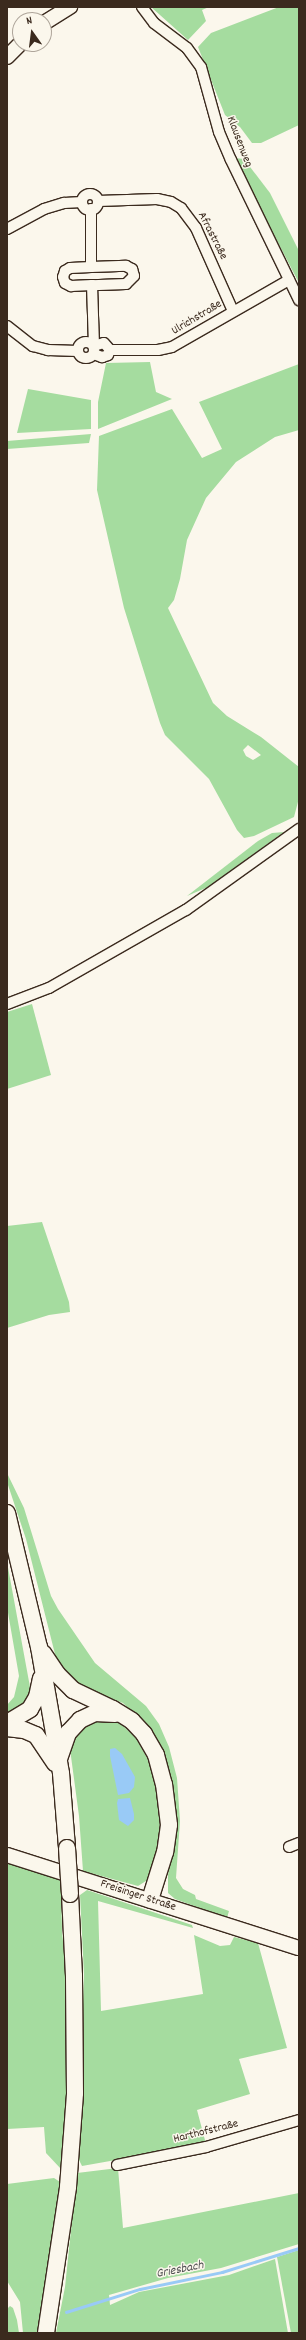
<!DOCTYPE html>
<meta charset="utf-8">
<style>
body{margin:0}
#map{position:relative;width:306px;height:2340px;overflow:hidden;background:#fbf7ec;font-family:Dekko,sans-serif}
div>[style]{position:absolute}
.green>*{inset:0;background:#a5dc9f}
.water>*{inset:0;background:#99caf6}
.stream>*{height:2.5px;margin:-1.25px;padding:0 1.25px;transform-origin:1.25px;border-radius:1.25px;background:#99caf6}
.roads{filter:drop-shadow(1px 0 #3b2a1e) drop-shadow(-1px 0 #3b2a1e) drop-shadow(0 1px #3b2a1e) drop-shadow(0 -1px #3b2a1e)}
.minor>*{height:10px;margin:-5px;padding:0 5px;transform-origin:5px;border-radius:5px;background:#fbf7ec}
.minor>.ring{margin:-5px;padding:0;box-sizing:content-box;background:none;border:10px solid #fbf7ec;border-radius:50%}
.secondary>*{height:14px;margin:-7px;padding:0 7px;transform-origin:7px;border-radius:7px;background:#fbf7ec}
.trunk>*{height:16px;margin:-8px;padding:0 8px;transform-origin:8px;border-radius:8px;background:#fbf7ec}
.bridges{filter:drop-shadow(1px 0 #3b2a1e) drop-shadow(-1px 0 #3b2a1e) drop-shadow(0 1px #3b2a1e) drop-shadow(0 -1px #3b2a1e)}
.trunk-bridge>*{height:16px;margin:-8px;padding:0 8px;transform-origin:8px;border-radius:8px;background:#fbf7ec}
span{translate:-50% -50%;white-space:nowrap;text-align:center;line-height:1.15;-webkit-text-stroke:3px #fbf7ec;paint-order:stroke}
.street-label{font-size:12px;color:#3b2a1e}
.water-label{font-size:13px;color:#525254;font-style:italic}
.frame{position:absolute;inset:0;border:8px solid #3b2a1e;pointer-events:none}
.north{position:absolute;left:12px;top:12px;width:40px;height:40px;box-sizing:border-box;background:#fbf7ec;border:1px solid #aea59a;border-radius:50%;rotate:346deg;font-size:11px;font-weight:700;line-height:16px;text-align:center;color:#3b2a1e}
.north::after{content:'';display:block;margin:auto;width:14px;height:18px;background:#3b2a1e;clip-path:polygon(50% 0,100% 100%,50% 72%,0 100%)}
</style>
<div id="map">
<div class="green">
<div style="clip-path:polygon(151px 7px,209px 7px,202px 10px,206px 21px,188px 40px)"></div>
<div style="clip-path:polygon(279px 7px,299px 7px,299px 125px,261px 143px,252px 143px,240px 127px,225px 115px,198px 47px,211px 33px)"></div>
<div style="clip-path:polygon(234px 158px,244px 159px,270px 193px,299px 251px,299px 283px)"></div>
<div style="clip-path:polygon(150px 362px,156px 392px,172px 399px,98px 429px,98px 402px,106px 363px)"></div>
<div style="clip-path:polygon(evenodd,299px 364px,299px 430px,275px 437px,236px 462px,206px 498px,187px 540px,180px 579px,174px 600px,168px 608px,213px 703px,227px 716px,261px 737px,299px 767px,299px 798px,294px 817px,254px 836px,244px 838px,237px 830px,209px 779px,165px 735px,160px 723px,124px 608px,97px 490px,99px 436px,172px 409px,202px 458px,222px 449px,199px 402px,299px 364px,248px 745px,261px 755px,253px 760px,246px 756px,243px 750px,248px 745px)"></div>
<div style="clip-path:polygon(28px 389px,91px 400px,91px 429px,17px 433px)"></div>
<div style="clip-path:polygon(91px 434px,89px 443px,7px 449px,7px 441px)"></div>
<div style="clip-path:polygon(284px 832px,208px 887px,187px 896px,258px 841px,272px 833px)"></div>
<div style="clip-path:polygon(32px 1004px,51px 1075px,7px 1089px,7px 1012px)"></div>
<div style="clip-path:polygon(42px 1222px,69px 1302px,70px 1312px,49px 1315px,7px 1328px,7px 1226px)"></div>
<div style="clip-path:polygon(7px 1473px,24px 1508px,51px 1596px,58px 1609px,95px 1663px,146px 1706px,159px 1724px,169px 1747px,177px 1778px,180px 1821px,176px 1878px,183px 1889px,195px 1895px,196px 1899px,229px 1911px,227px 1918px,175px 1899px,168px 1893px,168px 1875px,174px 1832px,146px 1726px,123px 1703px,85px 1690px,66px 1677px,57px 1662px,26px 1539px,7px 1482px)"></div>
<div style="clip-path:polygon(7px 1562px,30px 1687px,28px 1699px,23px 1707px,7px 1715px,7px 1705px,14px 1697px,19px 1676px,7px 1607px)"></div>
<div style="clip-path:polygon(103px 1718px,120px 1723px,136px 1738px,151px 1765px,161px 1801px,160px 1844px,153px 1870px,146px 1881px,138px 1886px,83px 1871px,79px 1816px,70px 1749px,79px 1728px)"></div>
<div style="clip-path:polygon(7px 1862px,61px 1880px,62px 1932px,67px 1977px,70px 2088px,61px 2169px,46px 2153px,44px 2127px,7px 2129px)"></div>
<div style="clip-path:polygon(87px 1890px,192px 1925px,193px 1928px,98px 1901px,101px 2011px,203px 1994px,194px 1935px,220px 1946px,230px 1945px,234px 1937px,258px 1943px,287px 2048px,239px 2059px,250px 2094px,197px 2110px,206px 2144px,82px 2166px,78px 2158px,84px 1974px,80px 1895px)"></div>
<div style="clip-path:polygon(118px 2168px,123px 2228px,299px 2193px,299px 2244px,221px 2268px,168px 2278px,109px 2295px,110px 2305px,139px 2292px,229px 2275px,275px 2259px,288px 2333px,56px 2333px,65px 2287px,77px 2173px)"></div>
<div style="clip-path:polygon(54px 2178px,60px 2182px,52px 2276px,42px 2333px,23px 2333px,20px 2302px,7px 2281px,7px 2184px)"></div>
<div style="clip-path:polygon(299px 2250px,299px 2333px,291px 2333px,277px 2257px)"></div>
<div style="clip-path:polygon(10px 2306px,13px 2308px,17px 2320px,19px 2333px,7px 2333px,7px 2309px)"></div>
</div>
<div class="water">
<div style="clip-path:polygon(115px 1748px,122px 1754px,135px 1777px,134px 1787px,129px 1793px,118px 1795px,110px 1756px,110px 1749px)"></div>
<div style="clip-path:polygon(130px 1798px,134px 1814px,134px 1820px,128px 1826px,119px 1820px,117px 1803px,118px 1799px)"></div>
</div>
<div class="stream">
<div style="left:66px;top:2312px;width:77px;rotate:-17.3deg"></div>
<div style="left:140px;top:2289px;width:84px;rotate:-11.7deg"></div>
<div style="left:222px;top:2272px;width:81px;rotate:-17.3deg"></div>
</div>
<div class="roads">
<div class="minor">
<div style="left:142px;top:7px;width:20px;rotate:53deg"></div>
<div style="left:154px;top:23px;width:41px;rotate:37.1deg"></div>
<div style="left:187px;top:48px;width:24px;rotate:54deg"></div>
<div style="left:201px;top:67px;width:67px;rotate:74.5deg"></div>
<div style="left:219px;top:132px;width:30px;rotate:67deg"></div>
<div style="left:231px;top:160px;width:156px;rotate:64.1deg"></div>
<div class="ring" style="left:82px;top:194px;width:6px;height:6px"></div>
<div style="left:98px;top:201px;width:59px;rotate:-1.9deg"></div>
<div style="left:157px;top:199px;width:14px;rotate:12deg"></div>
<div style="left:171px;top:202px;width:12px;rotate:31deg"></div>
<div style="left:181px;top:208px;width:25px;rotate:53deg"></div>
<div style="left:196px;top:228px;width:91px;rotate:66deg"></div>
<div style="left:91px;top:209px;width:58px;rotate:90deg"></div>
<div style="left:91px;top:267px;width:21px;rotate:177deg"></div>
<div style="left:70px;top:268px;width:6px;rotate:149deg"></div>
<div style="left:65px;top:271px;width:6px;rotate:108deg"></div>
<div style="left:63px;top:277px;width:6px;rotate:72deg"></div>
<div style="left:65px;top:283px;width:7px;rotate:27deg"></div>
<div style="left:71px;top:286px;width:21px;rotate:-3deg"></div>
<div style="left:7px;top:229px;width:42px;rotate:-28.4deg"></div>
<div style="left:44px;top:209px;width:21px;rotate:-17deg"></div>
<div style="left:64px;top:203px;width:18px;rotate:-3deg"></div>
<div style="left:91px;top:267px;width:35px;rotate:-2deg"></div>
<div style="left:126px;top:266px;width:7px;rotate:27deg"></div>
<div style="left:132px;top:269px;width:7px;rotate:74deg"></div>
<div style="left:134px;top:276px;width:11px;rotate:135deg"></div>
<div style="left:126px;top:284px;width:34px;rotate:178deg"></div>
<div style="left:92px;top:285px;width:61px;rotate:88.1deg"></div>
<div style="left:94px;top:346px;width:10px;rotate:-17deg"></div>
<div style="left:104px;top:343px;width:9px;rotate:49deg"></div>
<div style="left:7px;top:326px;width:33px;rotate:38deg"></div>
<div style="left:33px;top:346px;width:16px;rotate:15deg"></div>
<div style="left:48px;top:350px;width:30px;rotate:2deg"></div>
<div class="ring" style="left:78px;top:342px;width:6px;height:6px"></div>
<div style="left:94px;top:354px;width:9px;rotate:21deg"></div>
<div style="left:102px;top:357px;width:6px;rotate:-18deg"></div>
<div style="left:108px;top:355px;width:5px;rotate:-68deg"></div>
<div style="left:110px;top:350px;width:48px"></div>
<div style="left:158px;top:350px;width:14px;rotate:-12deg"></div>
<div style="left:172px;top:347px;width:135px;rotate:-29.8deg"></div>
<div style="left:7px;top:1004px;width:45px;rotate:-20.9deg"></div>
<div style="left:49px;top:988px;width:158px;rotate:-29.7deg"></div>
<div style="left:186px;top:910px;width:139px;rotate:-35.6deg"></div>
<div style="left:289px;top:1847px;width:11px;rotate:-22deg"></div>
<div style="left:117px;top:2165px;width:91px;rotate:-11.4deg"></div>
<div style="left:206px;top:2147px;width:97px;rotate:-16.2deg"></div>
</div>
<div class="secondary">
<div style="left:44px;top:23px;width:31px;rotate:-32deg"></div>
<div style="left:7px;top:57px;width:18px;rotate:-45deg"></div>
<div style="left:7px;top:1855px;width:306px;rotate:17.7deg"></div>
</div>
<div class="trunk">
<div style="left:7px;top:1513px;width:138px;rotate:76.6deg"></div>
<div style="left:39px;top:1647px;width:128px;rotate:80.1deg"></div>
<div style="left:61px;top:1773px;width:75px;rotate:85.4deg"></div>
<div style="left:43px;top:1653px;width:25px;rotate:56deg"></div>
<div style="left:57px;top:1674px;width:23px;rotate:45deg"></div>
<div style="left:73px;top:1690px;width:44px;rotate:25.4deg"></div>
<div style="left:113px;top:1709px;width:22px;rotate:32deg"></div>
<div style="left:132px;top:1721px;width:18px;rotate:47deg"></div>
<div style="left:144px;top:1734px;width:24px;rotate:60deg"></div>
<div style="left:156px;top:1755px;width:30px;rotate:75deg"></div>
<div style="left:164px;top:1784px;width:41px;rotate:83deg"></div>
<div style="left:169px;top:1825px;width:27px;rotate:98deg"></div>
<div style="left:165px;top:1852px;width:50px;rotate:107.4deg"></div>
<div style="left:7px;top:1723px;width:27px;rotate:-31deg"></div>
<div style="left:30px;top:1709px;width:14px;rotate:-60deg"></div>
<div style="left:37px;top:1697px;width:19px;rotate:-78deg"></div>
<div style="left:7px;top:1728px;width:17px;rotate:7deg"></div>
<div style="left:24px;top:1730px;width:13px;rotate:23deg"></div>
<div style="left:36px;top:1735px;width:34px;rotate:56deg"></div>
<div style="left:59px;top:1759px;width:28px;rotate:-71deg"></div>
<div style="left:68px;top:1733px;width:18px;rotate:-47deg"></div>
<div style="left:80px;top:1720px;width:17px;rotate:-25deg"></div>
<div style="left:95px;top:1713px;width:20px;rotate:3deg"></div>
<div style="left:46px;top:2333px;width:148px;rotate:-81.4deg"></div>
<div style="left:68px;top:2187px;width:94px;rotate:-85.7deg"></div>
<div style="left:75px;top:2093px;width:117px;rotate:-90.5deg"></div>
<div style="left:74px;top:1976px;width:82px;rotate:-92.8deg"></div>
</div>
</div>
<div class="bridges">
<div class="trunk-bridge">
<div style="left:67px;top:1848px;width:46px;rotate:86.3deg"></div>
</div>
</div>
<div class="street-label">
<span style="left:239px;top:142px;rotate:69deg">Klausenweg</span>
<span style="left:212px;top:236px;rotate:63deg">Afrastraße</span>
<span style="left:197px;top:318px;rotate:-31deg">Ulrichstraße</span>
<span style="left:138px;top:1896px;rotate:18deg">Freisinger Straße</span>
<span style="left:206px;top:2132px;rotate:-14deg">Harthofstraße</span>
</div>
<div class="water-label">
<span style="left:180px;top:2271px;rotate:-11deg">Griesbach</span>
</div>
<div class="frame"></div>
<div class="north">N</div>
</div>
